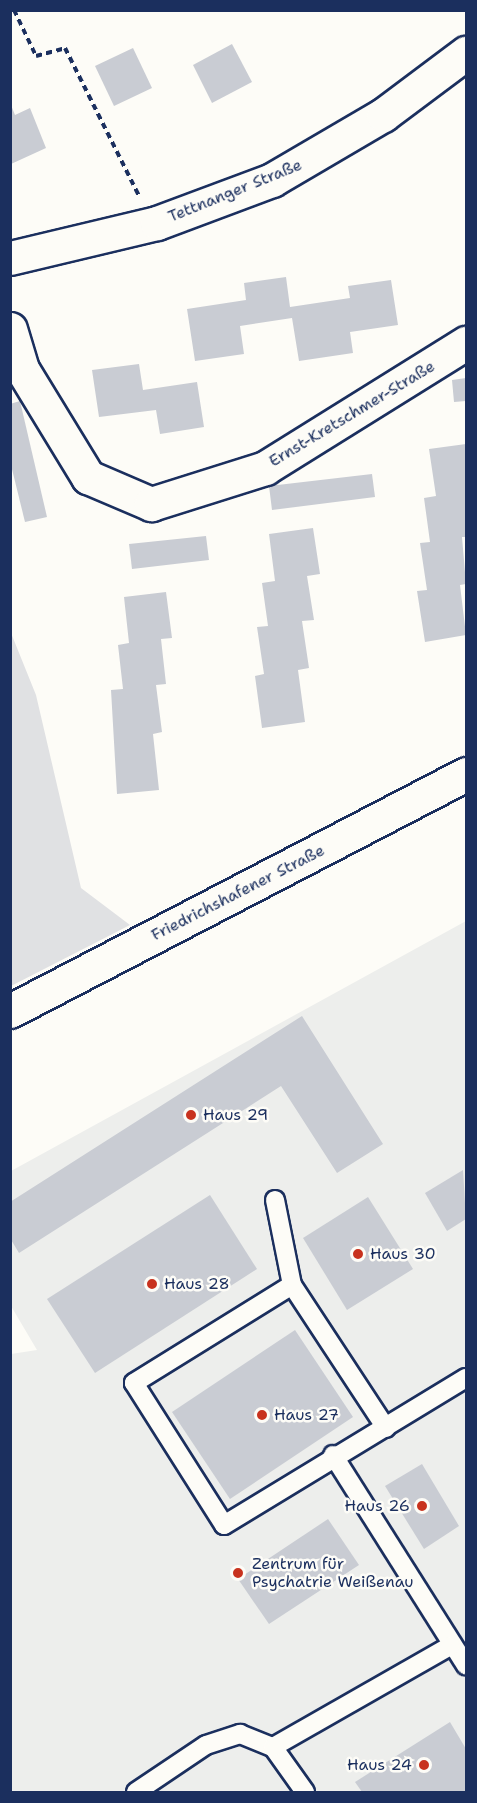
<!DOCTYPE html>
<meta charset="utf-8">
<style>
body{margin:0}
#map{position:relative;width:477px;height:1803px;overflow:hidden;background:#fdfcf7;font-family:"Shantell Sans",sans-serif}
div>[style]{position:absolute}
.built>*{inset:0;background:#edeeec}
.green>*{inset:0;background:#e0e1e3}
.building>*{inset:0;background:#c9ccd3}
.path>*{height:4px;margin-top:-2px;transform-origin:0;background:repeating-linear-gradient(90deg,#1b2f5e 0 6px,transparent 0 10.5px)}
.roads{filter:drop-shadow(2px 0 #1b2f5e) drop-shadow(-2px 0 #1b2f5e) drop-shadow(0 2px #1b2f5e) drop-shadow(0 -2px #1b2f5e)}
.service>*{height:18px;margin:-9px;padding:0 9px;transform-origin:9px;border-radius:9px;background:#fdfcf7}
.minor>*{height:33px;margin:-16.5px;padding:0 16.5px;transform-origin:16.5px;border-radius:16.5px;background:#fdfcf7}
.tertiary>*{height:33px;margin:-16.5px;padding:0 16.5px;transform-origin:16.5px;border-radius:16.5px;background:#fdfcf7}
.secondary>*{height:33px;margin:-16.5px;padding:0 16.5px;transform-origin:16.5px;border-radius:16.5px;background:#fdfcf7}
.dots>*{width:16px;height:16px;translate:-50% -50%;box-sizing:border-box;border:3px solid #fdfcf7;border-radius:50%}
span{translate:-50% -50%;white-space:nowrap;text-align:center;line-height:1.15;-webkit-text-stroke:5px #fdfcf7;paint-order:stroke}
.street-label{font-size:16px;color:#1b2f5e}
.poi-label{font-size:16px;color:#1b2f5e}
.left{translate:0 -50%;text-align:left}
.right{translate:-100% -50%;text-align:right}
.frame{position:absolute;inset:0;border:12px solid #1b2f5e;pointer-events:none}
</style>
<div id="map">
<div class="built">
<div style="clip-path:polygon(466px 921px,466px 1792px,11px 1792px,11px 1354px,37px 1350px,11px 1306px,11px 1171px)"></div>
</div>
<div class="green">
<div style="clip-path:polygon(11px 633px,36px 695px,81px 888px,130px 925px,11px 986px)"></div>
</div>
<div class="building">
<div style="clip-path:polygon(232px 44px,252px 82px,212px 103px,193px 65px)"></div>
<div style="clip-path:polygon(133px 48px,152px 88px,114px 106px,95px 66px)"></div>
<div style="clip-path:polygon(11px 105px,15px 115px,30px 108px,46px 148px,11px 164px)"></div>
<div style="clip-path:polygon(286px 277px,290px 307px,350px 298px,348px 286px,391px 280px,398px 325px,350px 332px,353px 353px,299px 361px,292px 318px,240px 326px,244px 354px,195px 361px,187px 309px,246px 300px,244px 283px)"></div>
<div style="clip-path:polygon(139px 364px,143px 390px,197px 382px,204px 427px,160px 434px,156px 410px,99px 417px,92px 370px)"></div>
<div style="clip-path:polygon(466px 378px,466px 401px,454px 402px,452px 380px)"></div>
<div style="clip-path:polygon(20px 401px,47px 517px,25px 522px,10px 461px,10px 404px)"></div>
<div style="clip-path:polygon(466px 444px,466px 537px,462px 537px,466px 584px,460px 585px,466px 635px,425px 642px,417px 591px,427px 590px,420px 543px,430px 542px,424px 498px,436px 496px,429px 449px)"></div>
<div style="clip-path:polygon(372px 474px,375px 497px,272px 510px,269px 486px)"></div>
<div style="clip-path:polygon(313px 528px,320px 574px,307px 576px,314px 620px,302px 621px,309px 668px,298px 670px,305px 722px,262px 728px,255px 676px,264px 674px,257px 627px,268px 626px,262px 583px,275px 581px,269px 534px)"></div>
<div style="clip-path:polygon(206px 536px,209px 560px,132px 569px,129px 544px)"></div>
<div style="clip-path:polygon(166px 592px,172px 638px,161px 639px,166px 684px,156px 685px,162px 732px,153px 734px,159px 790px,117px 794px,111px 690px,123px 689px,118px 645px,129px 643px,124px 597px)"></div>
<div style="clip-path:polygon(302px 1016px,383px 1144px,337px 1173px,281px 1086px,19px 1253px,10px 1238px,10px 1202px)"></div>
<div style="clip-path:polygon(463px 1170px,466px 1219px,447px 1231px,425px 1193px)"></div>
<div style="clip-path:polygon(210px 1195px,257px 1269px,95px 1373px,47px 1299px)"></div>
<div style="clip-path:polygon(368px 1197px,413px 1269px,347px 1310px,303px 1238px)"></div>
<div style="clip-path:polygon(295px 1330px,353px 1417px,230px 1499px,172px 1412px)"></div>
<div style="clip-path:polygon(422px 1464px,459px 1526px,424px 1549px,385px 1486px)"></div>
<div style="clip-path:polygon(328px 1519px,359px 1565px,269px 1624px,238px 1579px)"></div>
<div style="clip-path:polygon(450px 1722px,466px 1749px,466px 1792px,362px 1792px,355px 1782px)"></div>
</div>
<div class="path">
<div style="left:14px;top:10px;width:51px;rotate:64.4deg"></div>
<div style="left:36px;top:56px;width:30px;rotate:-15deg"></div>
<div style="left:65px;top:48px;width:165px;rotate:63.4deg"></div>
</div>
<div class="roads">
<div class="service">
<div style="left:275px;top:1200px;width:87px;rotate:78.7deg"></div>
<div style="left:292px;top:1285px;width:171px;rotate:56.7deg"></div>
<div style="left:292px;top:1285px;width:186px;rotate:148.2deg"></div>
<div style="left:134px;top:1383px;width:168px;rotate:57.6deg"></div>
<div style="left:224px;top:1525px;width:283px;rotate:-31.3deg"></div>
<div style="left:333px;top:1455px;width:249px;rotate:57.7deg"></div>
<div style="left:136px;top:1792px;width:84px;rotate:-33.9deg"></div>
<div style="left:206px;top:1745px;width:36px;rotate:-18deg"></div>
<div style="left:240px;top:1734px;width:35px;rotate:22deg"></div>
<div style="left:305px;top:1792px;width:55px;rotate:-125.4deg"></div>
<div style="left:273px;top:1747px;width:204px;rotate:-29.7deg"></div>
</div>
<div class="minor">
<div style="left:10px;top:329px;width:42px;rotate:73.3deg"></div>
<div style="left:22px;top:369px;width:127px;rotate:58.6deg"></div>
<div style="left:88px;top:477px;width:69px;rotate:23.2deg"></div>
<div style="left:151px;top:504px;width:120px;rotate:-17.5deg"></div>
<div style="left:265px;top:468px;width:237px;rotate:-31.9deg"></div>
</div>
<div class="tertiary">
<div style="left:10px;top:258px;width:151px;rotate:-13.4deg"></div>
<div style="left:157px;top:223px;width:123px;rotate:-20.5deg"></div>
<div style="left:272px;top:180px;width:129px;rotate:-30.4deg"></div>
<div style="left:383px;top:115px;width:104px;rotate:-36.8deg"></div>
</div>
<div class="secondary">
<div style="left:10px;top:1011px;width:514px;rotate:-27.46deg"></div>
</div>
</div>
<div class="dots">
<div style="left:191px;top:1115px;background:#c8321e"></div>
<div style="left:358px;top:1254px;background:#c8321e"></div>
<div style="left:152px;top:1284px;background:#c8321e"></div>
<div style="left:262px;top:1415px;background:#c8321e"></div>
<div style="left:422px;top:1506px;background:#c8321e"></div>
<div style="left:238px;top:1573px;background:#c8321e"></div>
<div style="left:424px;top:1765px;background:#c8321e"></div>
</div>
<div class="street-label">
<span style="left:235px;top:191px;rotate:-22deg">Tettnanger Straße</span>
<span style="left:352px;top:414px;rotate:-31deg">Ernst-Kretschmer-Straße</span>
<span style="left:238px;top:893px;rotate:-27deg">Friedrichshafener Straße</span>
</div>
<div class="poi-label">
<span class="left" style="left:203px;top:1115px">Haus 29</span>
<span class="left" style="left:370px;top:1254px">Haus 30</span>
<span class="left" style="left:164px;top:1284px">Haus 28</span>
<span class="left" style="left:274px;top:1415px">Haus 27</span>
<span class="right" style="left:410px;top:1506px">Haus 26</span>
<span class="left" style="left:252px;top:1573px">Zentrum für<br>Psychatrie Weißenau</span>
<span class="right" style="left:412px;top:1765px">Haus 24</span>
</div>
<div class="frame"></div>
</div>
